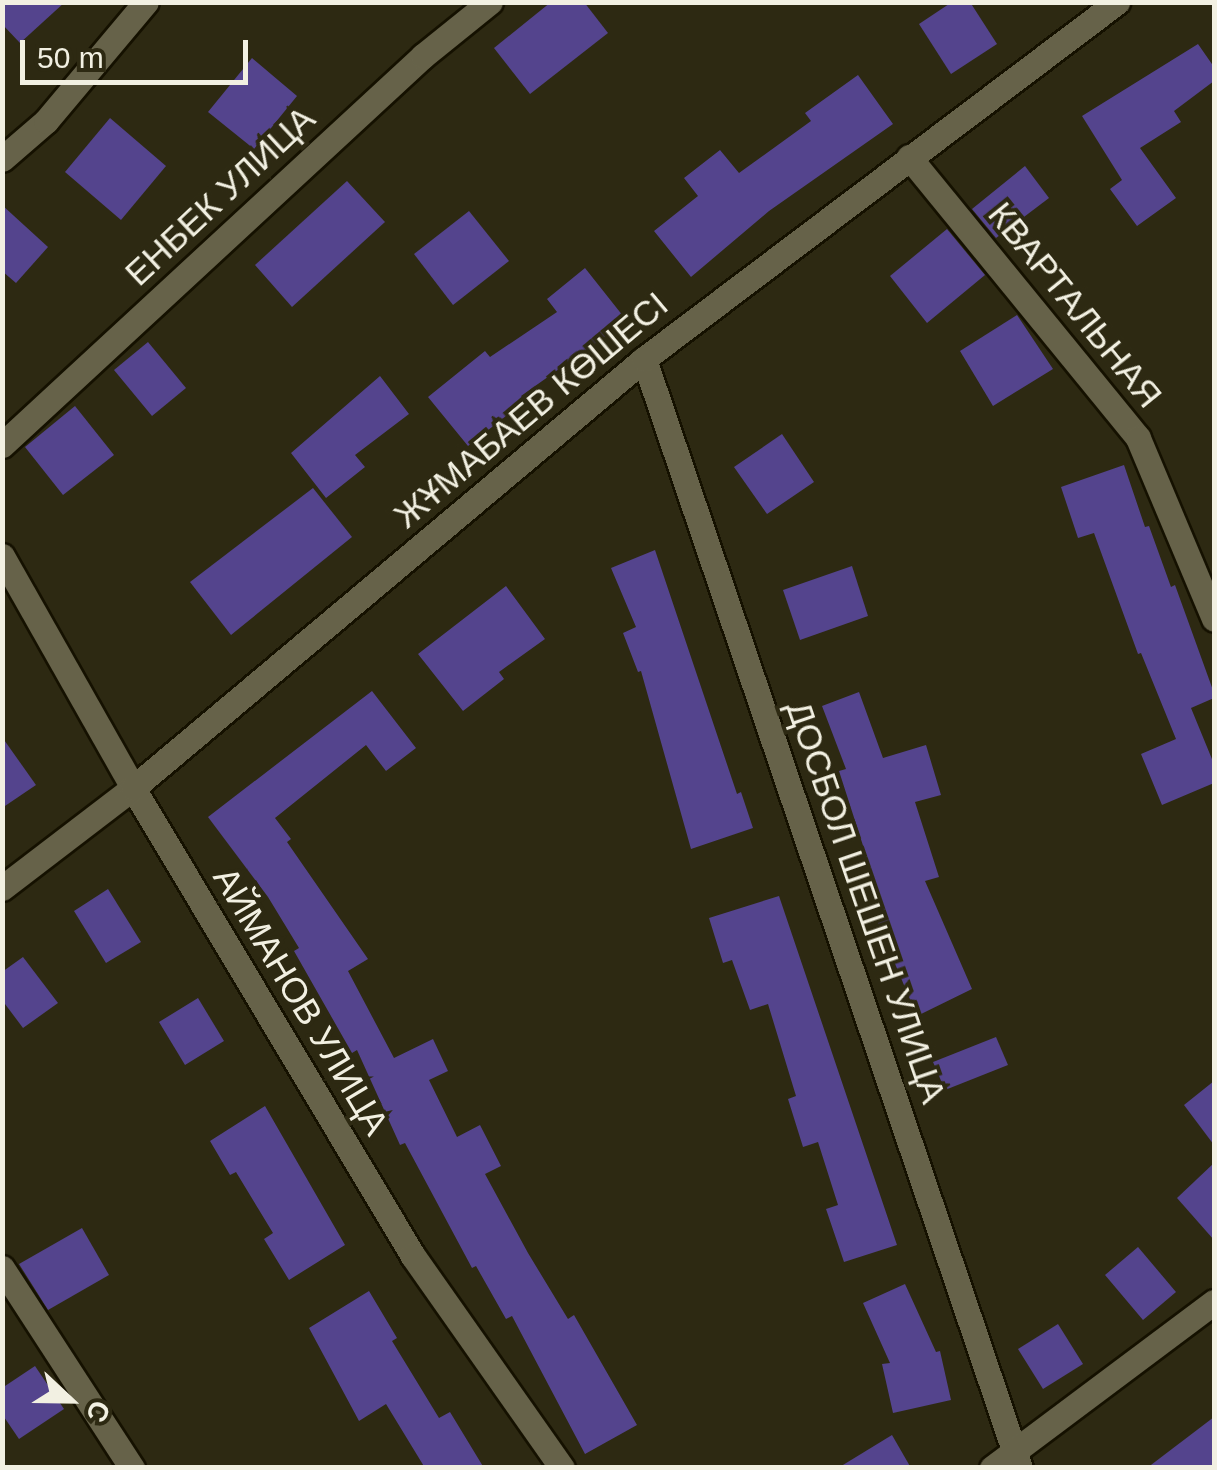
<!DOCTYPE html>
<meta charset="utf-8">
<style>
body{margin:0}
#map{position:relative;width:1217px;height:1470px;overflow:hidden;background:#2d2912;font-family:Helvetica,sans-serif}
div>[style]{position:absolute}
.building>*{inset:0;background:#54448d}
.roads{filter:drop-shadow(2px 0 #151100) drop-shadow(-2px 0 #151100) drop-shadow(0 2px #151100) drop-shadow(0 -2px #151100)}
.street>*{height:25px;margin:-12.5px;padding:0 12.5px;transform-origin:12.5px;border-radius:12.5px;background:#666249}
span{translate:-50% -50%;white-space:nowrap;text-align:center;line-height:1.15;-webkit-text-stroke:8px #2d2912;paint-order:stroke}
.street-label{font-size:35px;color:#f2f0e2}
.frame{position:absolute;inset:0;border:5px solid #f2f0e2;pointer-events:none}
.north{position:absolute;left:20px;top:1350px;width:100px;height:100px;-webkit-text-stroke:8px #2d2912;paint-order:stroke;rotate:112deg;font-size:28px;font-weight:700;line-height:40px;text-align:center;color:#f2f0e2}
.north::after{content:'';display:block;margin:auto;width:35px;height:45px;background:#f2f0e2;clip-path:polygon(50% 0,100% 100%,50% 72%,0 100%)}
.scale{position:absolute;left:20px;top:40px;width:228px;height:45px;box-sizing:border-box;border:5px solid #f2f0e2;border-top:0;padding-left:12px;font-size:30px;line-height:35px;white-space:nowrap;color:#f2f0e2;-webkit-text-stroke:8px #2d2912;paint-order:stroke}
</style>
<div id="map">
<div class="building">
<div style="clip-path:polygon(2px 2px,65px 2px,20px 43px,2px 24px)"></div>
<div style="clip-path:polygon(551px 2px,584px 2px,608px 33px,530px 94px,494px 48px)"></div>
<div style="clip-path:polygon(952px 2px,970px 2px,997px 44px,951px 74px,919px 24px)"></div>
<div style="clip-path:polygon(1198px 44px,1214px 67px,1214px 81px,1174px 111px,1181px 122px,1140px 148px,1176px 198px,1137px 226px,1110px 189px,1122px 180px,1082px 116px)"></div>
<div style="clip-path:polygon(252px 58px,297px 96px,254px 149px,208px 112px)"></div>
<div style="clip-path:polygon(858px 75px,893px 124px,769px 211px,691px 277px,654px 231px,698px 196px,684px 178px,720px 150px,739px 173px,811px 121px,805px 113px)"></div>
<div style="clip-path:polygon(110px 118px,166px 166px,121px 220px,65px 172px)"></div>
<div style="clip-path:polygon(1025px 166px,1049px 198px,996px 238px,972px 209px)"></div>
<div style="clip-path:polygon(347px 181px,385px 222px,292px 307px,255px 265px)"></div>
<div style="clip-path:polygon(2px 205px,48px 247px,16px 283px,2px 271px)"></div>
<div style="clip-path:polygon(469px 211px,509px 261px,453px 305px,414px 254px)"></div>
<div style="clip-path:polygon(947px 229px,985px 275px,927px 323px,890px 276px)"></div>
<div style="clip-path:polygon(585px 268px,627px 321px,521px 396px,525px 401px,468px 446px,428px 397px,485px 351px,490px 357px,557px 312px,547px 299px)"></div>
<div style="clip-path:polygon(1017px 315px,1053px 369px,993px 406px,960px 351px)"></div>
<div style="clip-path:polygon(148px 342px,186px 388px,152px 416px,114px 370px)"></div>
<div style="clip-path:polygon(380px 376px,409px 414px,355px 455px,365px 467px,326px 498px,291px 453px)"></div>
<div style="clip-path:polygon(75px 406px,114px 455px,63px 495px,25px 447px)"></div>
<div style="clip-path:polygon(782px 434px,814px 482px,767px 514px,734px 467px)"></div>
<div style="clip-path:polygon(1124px 465px,1145px 527px,1149px 526px,1171px 587px,1175px 585px,1214px 693px,1214px 698px,1191px 708px,1214px 764px,1214px 783px,1162px 805px,1141px 754px,1176px 739px,1141px 653px,1138px 654px,1094px 533px,1078px 538px,1061px 487px)"></div>
<div style="clip-path:polygon(313px 488px,352px 537px,231px 635px,190px 582px)"></div>
<div style="clip-path:polygon(655px 550px,737px 794px,741px 792px,753px 828px,691px 849px,641px 671px,638px 672px,623px 633px,636px 627px,611px 568px)"></div>
<div style="clip-path:polygon(852px 566px,868px 616px,800px 640px,783px 590px)"></div>
<div style="clip-path:polygon(506px 586px,545px 639px,499px 672px,504px 679px,463px 711px,418px 654px)"></div>
<div style="clip-path:polygon(372px 691px,416px 748px,386px 771px,366px 745px,275px 818px,291px 839px,287px 842px,368px 959px,348px 971px,394px 1058px,433px 1039px,448px 1071px,429px 1080px,457px 1137px,480px 1125px,501px 1166px,485px 1174px,528px 1253px,568px 1319px,574px 1315px,637px 1425px,585px 1454px,512px 1316px,506px 1319px,476px 1266px,472px 1268px,405px 1143px,400px 1145px,357px 1050px,352px 1053px,294px 951px,299px 948px,268px 897px,208px 817px)"></div>
<div style="clip-path:polygon(859px 692px,883px 758px,926px 745px,941px 795px,915px 802px,939px 877px,925px 881px,972px 989px,917px 1016px,877px 921px,886px 917px,839px 771px,846px 769px,822px 706px)"></div>
<div style="clip-path:polygon(2px 737px,36px 785px,2px 808px)"></div>
<div style="clip-path:polygon(108px 889px,141px 942px,106px 963px,74px 911px)"></div>
<div style="clip-path:polygon(779px 896px,897px 1245px,844px 1262px,826px 1209px,838px 1205px,818px 1142px,803px 1147px,788px 1099px,796px 1096px,768px 1004px,750px 1010px,732px 960px,723px 963px,709px 918px)"></div>
<div style="clip-path:polygon(23px 957px,58px 1003px,23px 1028px,2px 1000px,2px 972px)"></div>
<div style="clip-path:polygon(198px 998px,224px 1041px,185px 1065px,159px 1022px)"></div>
<div style="clip-path:polygon(996px 1037px,1008px 1065px,945px 1090px,933px 1062px)"></div>
<div style="clip-path:polygon(1214px 1081px,1214px 1145px,1184px 1105px)"></div>
<div style="clip-path:polygon(265px 1106px,345px 1245px,289px 1280px,264px 1239px,273px 1233px,236px 1172px,230px 1175px,210px 1141px)"></div>
<div style="clip-path:polygon(1214px 1163px,1214px 1240px,1177px 1198px)"></div>
<div style="clip-path:polygon(82px 1228px,109px 1275px,48px 1310px,19px 1264px)"></div>
<div style="clip-path:polygon(1138px 1247px,1176px 1292px,1143px 1320px,1105px 1275px)"></div>
<div style="clip-path:polygon(905px 1284px,936px 1352px,940px 1351px,951px 1400px,893px 1413px,882px 1364px,890px 1363px,863px 1303px)"></div>
<div style="clip-path:polygon(369px 1291px,397px 1338px,392px 1341px,439px 1418px,450px 1412px,484px 1468px,425px 1468px,386px 1404px,359px 1421px,309px 1328px)"></div>
<div style="clip-path:polygon(1058px 1324px,1083px 1364px,1043px 1389px,1018px 1349px)"></div>
<div style="clip-path:polygon(35px 1366px,64px 1409px,19px 1439px,2px 1414px,2px 1388px)"></div>
<div style="clip-path:polygon(1214px 1417px,1214px 1468px,1147px 1468px)"></div>
<div style="clip-path:polygon(892px 1435px,911px 1468px,838px 1468px)"></div>
</div>
<div class="roads">
<div class="street">
<div style="left:909px;top:157px;width:362px;rotate:50.8deg"></div>
<div style="left:1138px;top:438px;width:196px;rotate:67.2deg"></div>
<div style="left:2px;top:159px;width:58px;rotate:-40.8deg"></div>
<div style="left:46px;top:121px;width:155px;rotate:-50deg"></div>
<div style="left:644px;top:359px;width:1171px;rotate:71.27deg"></div>
<div style="left:2px;top:445px;width:573px;rotate:-42.74deg"></div>
<div style="left:423px;top:56px;width:86px;rotate:-38.9deg"></div>
<div style="left:2px;top:556px;width:266px;rotate:60.5deg"></div>
<div style="left:133px;top:788px;width:545px;rotate:59.11deg"></div>
<div style="left:413px;top:1256px;width:259px;rotate:54.9deg"></div>
<div style="left:2px;top:888px;width:165px;rotate:-37.4deg"></div>
<div style="left:133px;top:788px;width:667px;rotate:-40.01deg"></div>
<div style="left:644px;top:359px;width:593px;rotate:-37.04deg"></div>
<div style="left:2px;top:1268px;width:239px;rotate:57deg"></div>
<div style="left:992px;top:1468px;width:277px;rotate:-36.8deg"></div>
</div>
</div>
<div class="street-label">
<span style="left:220px;top:196px;rotate:-43deg">ЕНБЕК УЛИЦА</span>
<span style="left:1075px;top:305px;rotate:51deg">КВАРТАЛЬНАЯ</span>
<span style="left:531px;top:410px;rotate:-40deg">ЖҰМАБАЕВ КӨШЕСІ</span>
<span style="left:866px;top:902px;rotate:71deg">ДОСБОЛ ШЕШЕН УЛИЦА</span>
<span style="left:301px;top:1001px;rotate:59deg">АЙМАНОВ УЛИЦА</span>
</div>
<div class="frame"></div>
<div class="north">С</div>
<div class="scale">50 m</div>
</div>
